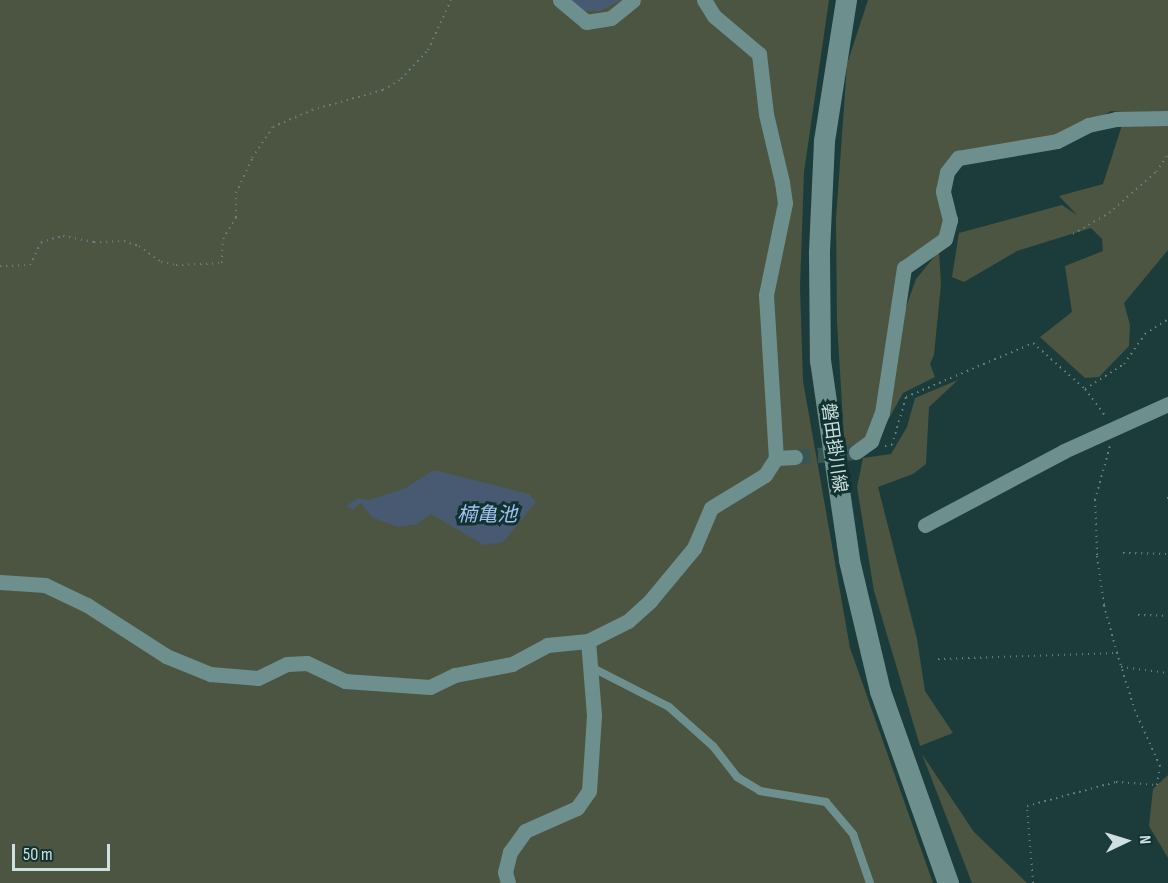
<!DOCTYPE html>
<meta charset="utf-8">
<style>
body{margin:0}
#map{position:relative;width:1168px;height:883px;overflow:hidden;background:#1c3c3b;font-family:"Sofia Sans Condensed","Noto Sans JP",sans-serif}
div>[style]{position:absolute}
.green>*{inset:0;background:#4c5541}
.water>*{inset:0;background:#485a72}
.street-tunnel>*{height:15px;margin-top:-7.5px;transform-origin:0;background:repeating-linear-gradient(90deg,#375554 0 15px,transparent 0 23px)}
.path>*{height:2px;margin-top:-1px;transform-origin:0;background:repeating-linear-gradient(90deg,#647f7e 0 1.5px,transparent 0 6px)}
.lane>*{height:8px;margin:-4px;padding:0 4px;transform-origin:4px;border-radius:4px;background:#6d908e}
.street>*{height:15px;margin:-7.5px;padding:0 7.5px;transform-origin:7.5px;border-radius:7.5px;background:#6d908e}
.secondary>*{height:21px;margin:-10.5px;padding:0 10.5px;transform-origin:10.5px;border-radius:10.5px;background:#6d908e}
span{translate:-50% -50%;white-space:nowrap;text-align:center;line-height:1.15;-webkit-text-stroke:6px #113231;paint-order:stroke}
.street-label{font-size:18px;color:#cee0df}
.water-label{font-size:20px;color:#a2c3f2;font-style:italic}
.north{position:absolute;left:1096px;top:811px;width:60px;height:60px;-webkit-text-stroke:4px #113231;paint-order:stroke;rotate:86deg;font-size:16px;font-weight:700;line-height:24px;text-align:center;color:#cee0df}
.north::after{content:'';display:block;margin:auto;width:21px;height:27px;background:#cee0df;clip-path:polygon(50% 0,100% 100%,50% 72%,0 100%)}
.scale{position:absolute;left:12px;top:844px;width:98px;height:27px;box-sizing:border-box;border:3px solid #cee0df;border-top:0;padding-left:8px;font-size:18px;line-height:21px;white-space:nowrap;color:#cee0df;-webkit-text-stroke:4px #113231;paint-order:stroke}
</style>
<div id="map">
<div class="green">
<div style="clip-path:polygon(0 0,829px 0,804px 172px,800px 287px,803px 381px,850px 648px,933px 883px,0 883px)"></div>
<div style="clip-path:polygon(868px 0,1168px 0,1168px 250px,1124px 303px,1130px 325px,1129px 346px,1099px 377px,1085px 378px,1040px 337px,1072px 312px,1065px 266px,1103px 251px,1102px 239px,1091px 228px,1017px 251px,964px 282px,952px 277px,959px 233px,1062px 205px,1077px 215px,1059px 196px,1103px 184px,1124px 119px,1164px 117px,1111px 111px,1057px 141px,958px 158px,945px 183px,945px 239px,904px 268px,871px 441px,845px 455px,837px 322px,836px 219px,847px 64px)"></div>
<div style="clip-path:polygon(939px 251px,941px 284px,934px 355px,930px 364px,935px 377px,903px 393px,883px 429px,895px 338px,916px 279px)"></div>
<div style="clip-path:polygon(958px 380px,929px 407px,926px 464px,913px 474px,878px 487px,917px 639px,925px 691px,953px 733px,920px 746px,874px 591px,857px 487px,863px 458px,891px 454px,907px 427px,915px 398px)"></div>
<div style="clip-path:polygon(922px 754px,974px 832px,1027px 883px,972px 883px)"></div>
<div style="clip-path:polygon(1168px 775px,1168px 858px,1149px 826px,1153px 789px)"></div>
</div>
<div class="water">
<div style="clip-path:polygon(560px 0,621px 0,600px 11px,583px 11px)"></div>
<div style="clip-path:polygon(434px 470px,529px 494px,536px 502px,503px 542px,484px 545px,431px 514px,417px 524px,397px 527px,372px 517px,361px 503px,353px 510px,346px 506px,358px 498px,369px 500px,404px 489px)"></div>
</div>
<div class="street-tunnel">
<div style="left:795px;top:457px;width:61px;rotate:-4.7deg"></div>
</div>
<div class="path">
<div style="left:1073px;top:234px;width:42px;rotate:-30.3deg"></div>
<div style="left:1109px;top:213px;width:62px;rotate:-41.1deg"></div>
<div style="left:1156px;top:172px;width:22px;rotate:-56deg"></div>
<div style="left:0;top:266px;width:30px;rotate:-2deg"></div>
<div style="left:30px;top:265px;width:25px;rotate:-64deg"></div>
<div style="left:41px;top:242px;width:23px;rotate:-15deg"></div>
<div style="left:63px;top:236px;width:32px;rotate:11deg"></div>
<div style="left:94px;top:242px;width:30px;rotate:-2deg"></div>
<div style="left:124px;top:241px;width:16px;rotate:18deg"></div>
<div style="left:139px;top:246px;width:27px;rotate:36deg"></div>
<div style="left:161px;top:262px;width:15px;rotate:11deg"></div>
<div style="left:176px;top:265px;width:46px;rotate:-2.5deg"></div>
<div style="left:222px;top:263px;width:24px;rotate:-88deg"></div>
<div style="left:223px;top:239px;width:26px;rotate:-59deg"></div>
<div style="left:236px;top:217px;width:24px;rotate:-90deg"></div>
<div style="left:236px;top:193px;width:38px;rotate:-65deg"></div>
<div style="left:252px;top:158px;width:37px;rotate:-56deg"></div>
<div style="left:273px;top:127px;width:43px;rotate:-23.6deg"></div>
<div style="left:312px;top:110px;width:74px;rotate:-15.7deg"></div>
<div style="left:383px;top:90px;width:21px;rotate:-31deg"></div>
<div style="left:401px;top:79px;width:40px;rotate:-47deg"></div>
<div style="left:428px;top:50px;width:55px;rotate:-65.3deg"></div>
<div style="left:1085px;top:389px;width:46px;rotate:-32.7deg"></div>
<div style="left:1124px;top:364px;width:37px;rotate:-55deg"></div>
<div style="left:1145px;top:334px;width:27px;rotate:-33deg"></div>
<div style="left:885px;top:446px;width:7px;rotate:-8deg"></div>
<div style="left:892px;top:445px;width:50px;rotate:-73.7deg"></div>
<div style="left:906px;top:397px;width:138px;rotate:-23deg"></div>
<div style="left:1033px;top:343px;width:69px;rotate:41.5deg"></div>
<div style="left:1085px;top:389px;width:35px;rotate:53deg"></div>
<div style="left:1167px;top:498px;width:1px"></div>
<div style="left:1123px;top:553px;width:45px;rotate:1.3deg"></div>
<div style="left:1138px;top:615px;width:30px;rotate:2deg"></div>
<div style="left:938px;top:659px;width:179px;rotate:-1.9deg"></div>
<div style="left:1121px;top:667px;width:47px;rotate:7.3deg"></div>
<div style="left:1033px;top:883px;width:77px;rotate:-94.5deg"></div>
<div style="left:1027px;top:806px;width:92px;rotate:-15.1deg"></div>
<div style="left:1116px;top:782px;width:41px;rotate:4.2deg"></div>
<div style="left:1157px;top:785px;width:19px;rotate:-81deg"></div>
<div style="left:1160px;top:766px;width:60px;rotate:-114.4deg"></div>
<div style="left:1135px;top:711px;width:61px;rotate:-107.2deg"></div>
<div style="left:1117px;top:653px;width:50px;rotate:-105.2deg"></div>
<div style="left:1104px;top:605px;width:50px;rotate:-98deg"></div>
<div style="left:1097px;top:555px;width:55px;rotate:-92.1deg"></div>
<div style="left:1095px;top:500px;width:56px;rotate:-74.5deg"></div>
</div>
<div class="lane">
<div style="left:589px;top:666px;width:90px;rotate:27.1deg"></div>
<div style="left:669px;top:707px;width:59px;rotate:41.6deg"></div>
<div style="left:713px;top:746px;width:39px;rotate:52deg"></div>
<div style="left:737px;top:777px;width:27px;rotate:31deg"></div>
<div style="left:760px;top:791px;width:67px;rotate:9.5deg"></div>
<div style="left:826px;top:802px;width:42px;rotate:49.8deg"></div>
<div style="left:853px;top:834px;width:52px;rotate:70.9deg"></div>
</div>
<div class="street">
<div style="left:560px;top:0;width:34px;rotate:40deg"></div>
<div style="left:586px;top:22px;width:25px;rotate:-9deg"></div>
<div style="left:611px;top:18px;width:28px;rotate:-39deg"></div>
<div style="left:704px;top:0;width:19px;rotate:58deg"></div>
<div style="left:714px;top:16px;width:59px;rotate:40.2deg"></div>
<div style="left:759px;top:54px;width:60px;rotate:83.3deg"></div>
<div style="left:766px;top:114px;width:70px;rotate:76.8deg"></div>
<div style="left:782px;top:182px;width:21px;rotate:82deg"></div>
<div style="left:785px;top:203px;width:94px;rotate:101.7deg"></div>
<div style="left:766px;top:295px;width:163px;rotate:86.5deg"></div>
<div style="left:856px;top:452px;width:19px;rotate:-36deg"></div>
<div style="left:871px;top:441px;width:30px;rotate:-69deg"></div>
<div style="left:882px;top:413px;width:147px;rotate:-81.4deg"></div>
<div style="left:904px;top:268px;width:50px;rotate:-35.3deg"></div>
<div style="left:945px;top:239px;width:20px;rotate:-75deg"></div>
<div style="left:950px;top:220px;width:30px;rotate:-104deg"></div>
<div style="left:943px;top:191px;width:19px;rotate:-78deg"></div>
<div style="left:947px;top:172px;width:18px;rotate:-52deg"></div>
<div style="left:958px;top:158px;width:100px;rotate:-9.7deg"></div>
<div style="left:1057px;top:141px;width:35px;rotate:-27deg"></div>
<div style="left:1088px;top:125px;width:29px;rotate:-12deg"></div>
<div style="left:1116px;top:119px;width:52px;rotate:-1.1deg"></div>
<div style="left:925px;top:525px;width:157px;rotate:-28deg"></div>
<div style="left:1064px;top:451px;width:114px;rotate:-24.3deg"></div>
<div style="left:0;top:582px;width:45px;rotate:3.8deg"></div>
<div style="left:45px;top:585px;width:47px;rotate:25.5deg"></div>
<div style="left:87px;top:605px;width:94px;rotate:32.8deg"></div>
<div style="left:166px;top:656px;width:48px;rotate:22.2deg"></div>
<div style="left:210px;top:674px;width:48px;rotate:4.8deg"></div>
<div style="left:258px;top:678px;width:32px;rotate:-26deg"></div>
<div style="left:287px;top:664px;width:20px;rotate:-3deg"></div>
<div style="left:307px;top:663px;width:42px;rotate:25.3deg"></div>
<div style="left:345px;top:681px;width:85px;rotate:4deg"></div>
<div style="left:430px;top:687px;width:28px;rotate:-26deg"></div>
<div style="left:455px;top:675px;width:58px;rotate:-10.9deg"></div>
<div style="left:512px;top:664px;width:40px;rotate:-28deg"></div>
<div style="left:547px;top:645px;width:41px;rotate:-5.6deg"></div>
<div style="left:508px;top:883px;width:11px;rotate:-105deg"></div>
<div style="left:505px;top:872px;width:21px;rotate:-76deg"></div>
<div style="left:510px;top:852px;width:26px;rotate:-54deg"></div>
<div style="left:525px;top:831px;width:57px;rotate:-23.9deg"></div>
<div style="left:577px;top:808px;width:21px;rotate:-55deg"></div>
<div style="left:589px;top:791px;width:76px;rotate:-86.2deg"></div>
<div style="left:594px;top:715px;width:74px;rotate:-94.6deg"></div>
<div style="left:588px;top:641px;width:45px;rotate:-26.6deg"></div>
<div style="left:628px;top:621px;width:30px;rotate:-42deg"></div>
<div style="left:650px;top:601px;width:69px;rotate:-50.3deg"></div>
<div style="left:694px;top:548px;width:43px;rotate:-67deg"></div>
<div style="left:711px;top:508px;width:63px;rotate:-31.4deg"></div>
<div style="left:765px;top:475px;width:20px;rotate:-57deg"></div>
<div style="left:776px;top:458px;width:19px;rotate:-3deg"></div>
</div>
<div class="secondary">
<div style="left:846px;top:0;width:143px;rotate:98.9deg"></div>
<div style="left:824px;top:141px;width:112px;rotate:92.6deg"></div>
<div style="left:819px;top:253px;width:107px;rotate:89.5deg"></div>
<div style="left:820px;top:360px;width:202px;rotate:81.7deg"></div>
<div style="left:849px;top:560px;width:135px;rotate:76.7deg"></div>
<div style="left:880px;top:691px;width:204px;rotate:70.5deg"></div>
</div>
<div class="street-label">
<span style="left:833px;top:448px;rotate:82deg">磐田掛川線</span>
</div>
<div class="water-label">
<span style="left:487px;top:515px">楠亀池</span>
</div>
<div class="north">N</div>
<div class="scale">50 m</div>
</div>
